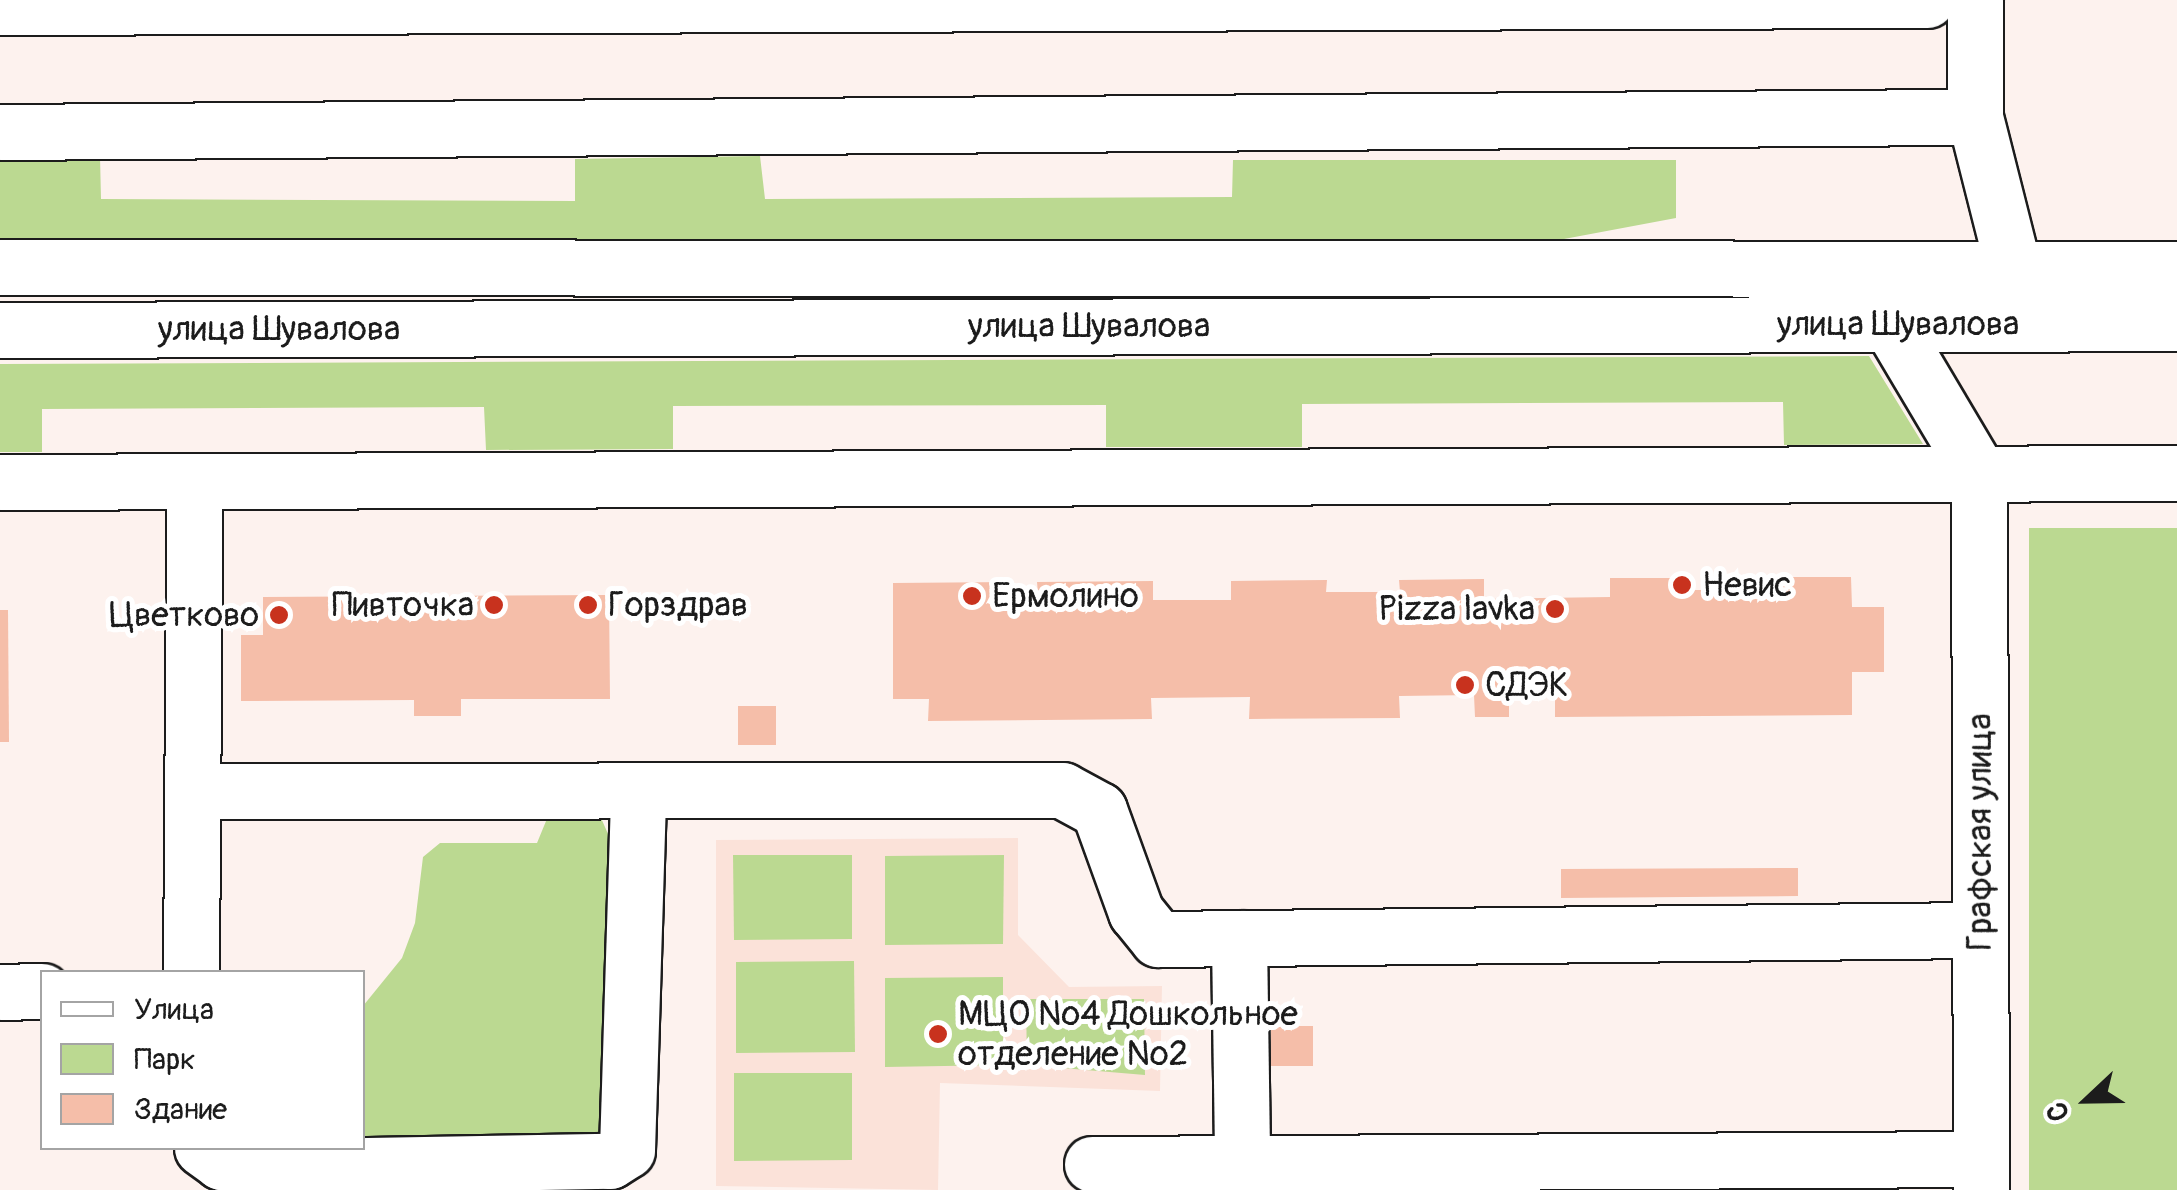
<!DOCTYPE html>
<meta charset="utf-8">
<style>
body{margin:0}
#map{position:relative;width:2177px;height:1190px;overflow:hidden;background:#fdf2ee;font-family:Pangolin,sans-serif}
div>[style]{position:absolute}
.built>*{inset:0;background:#fbe2d9}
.green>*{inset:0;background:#bbd991}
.building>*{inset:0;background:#f5bea9}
.roads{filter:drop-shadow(2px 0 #1c1c1c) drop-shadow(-2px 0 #1c1c1c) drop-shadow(0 2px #1c1c1c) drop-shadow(0 -2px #1c1c1c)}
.minor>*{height:55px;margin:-27.5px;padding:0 27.5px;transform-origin:27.5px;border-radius:27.5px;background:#fff}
.dots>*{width:28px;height:28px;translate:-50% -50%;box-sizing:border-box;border:5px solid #fff;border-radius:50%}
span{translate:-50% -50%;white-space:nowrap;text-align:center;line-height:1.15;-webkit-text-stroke:10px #fff;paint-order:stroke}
.street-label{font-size:35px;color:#1c1c1c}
.poi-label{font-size:35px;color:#1c1c1c}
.left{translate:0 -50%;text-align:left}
.right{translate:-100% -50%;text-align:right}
.legend{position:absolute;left:40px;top:970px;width:325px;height:180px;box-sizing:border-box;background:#fff;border:2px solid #a4a4a4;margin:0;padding:12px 18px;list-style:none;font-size:30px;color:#1c1c1c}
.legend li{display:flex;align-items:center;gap:20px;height:50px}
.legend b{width:50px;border:2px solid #a4a4a4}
.north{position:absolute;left:2037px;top:1050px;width:100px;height:100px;-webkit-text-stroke:8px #fff;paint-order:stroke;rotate:248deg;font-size:28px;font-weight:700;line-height:40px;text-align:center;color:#1c1c1c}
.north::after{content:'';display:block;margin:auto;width:35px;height:45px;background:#1c1c1c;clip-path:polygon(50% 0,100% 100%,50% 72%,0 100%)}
</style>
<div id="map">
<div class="built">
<div style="clip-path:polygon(1018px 838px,1018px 935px,1069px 987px,1162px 986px,1160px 1091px,940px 1083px,938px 1190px,716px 1186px,716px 840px)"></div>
</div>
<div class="green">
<div style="clip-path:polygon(100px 156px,101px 199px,575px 201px,575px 159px,760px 156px,765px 199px,1232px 197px,1233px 160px,1676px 160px,1676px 218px,1532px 245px,0 242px,0 158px)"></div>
<div style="clip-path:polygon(1869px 356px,1923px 444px,1784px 445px,1783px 402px,1302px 404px,1302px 447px,1106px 447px,1106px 405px,673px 406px,673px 449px,486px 450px,484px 407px,42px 409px,42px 452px,0 452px,0 364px)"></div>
<div style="clip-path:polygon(2029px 528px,2177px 528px,2177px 1190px,2029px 1190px)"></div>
<div style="clip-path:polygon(551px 809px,601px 818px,612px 843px,601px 1131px,585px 1138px,363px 1137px,363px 1006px,402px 958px,415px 923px,423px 857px,440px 843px,537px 843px)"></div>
<div style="clip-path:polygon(733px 855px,852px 855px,852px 939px,734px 940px)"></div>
<div style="clip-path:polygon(1004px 855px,1003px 944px,885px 945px,885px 856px)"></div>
<div style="clip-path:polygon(854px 961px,855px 1052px,736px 1053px,736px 962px)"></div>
<div style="clip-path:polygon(1003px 977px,1003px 1065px,885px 1067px,885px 978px)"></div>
<div style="clip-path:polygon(1026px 999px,1144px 999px,1145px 1075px,1027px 1065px)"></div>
<div style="clip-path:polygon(734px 1073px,852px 1073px,852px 1160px,734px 1161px)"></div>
</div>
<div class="building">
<div style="clip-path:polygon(1745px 577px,1851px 577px,1852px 607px,1884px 607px,1884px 672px,1852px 672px,1852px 715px,1555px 717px,1555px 695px,1509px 696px,1509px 717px,1475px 717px,1474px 695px,1399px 696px,1400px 718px,1249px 719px,1250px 697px,1151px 698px,1152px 719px,928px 721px,929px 699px,893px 699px,893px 583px,1009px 582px,1009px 594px,1038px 594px,1037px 582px,1153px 581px,1153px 600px,1231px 600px,1231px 581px,1327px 580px,1326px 592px,1400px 592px,1399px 580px,1484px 579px,1484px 599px,1610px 597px,1610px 578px,1694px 578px,1693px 590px,1745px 590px)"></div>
<div style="clip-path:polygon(609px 595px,610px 699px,461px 699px,461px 716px,414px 716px,414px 700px,241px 701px,241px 635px,263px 635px,263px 597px)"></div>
<div style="clip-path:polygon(0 610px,8px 610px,9px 742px,0 742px)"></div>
<div style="clip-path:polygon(738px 706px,776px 706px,776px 745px,738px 745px)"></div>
<div style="clip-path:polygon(1798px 868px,1798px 896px,1561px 898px,1561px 869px)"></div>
<div style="clip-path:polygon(1271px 1026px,1313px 1026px,1313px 1066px,1271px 1066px)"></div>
</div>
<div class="roads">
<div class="minor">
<div style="left:1975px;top:0;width:117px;rotate:90deg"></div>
<div style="left:1975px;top:117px;width:155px;rotate:75.8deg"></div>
<div style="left:0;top:7px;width:1927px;rotate:-0.21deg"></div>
<div style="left:0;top:132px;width:1975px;rotate:-0.44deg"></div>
<div style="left:0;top:267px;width:2177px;rotate:0.05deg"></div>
<div style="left:1890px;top:324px;width:174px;rotate:59.3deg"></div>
<div style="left:0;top:330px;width:2177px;rotate:-0.18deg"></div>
<div style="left:1979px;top:474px;width:716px;rotate:89.84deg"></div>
<div style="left:0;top:482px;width:2177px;rotate:-0.24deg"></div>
<div style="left:192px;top:791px;width:870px;rotate:-0.07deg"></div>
<div style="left:1062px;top:790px;width:42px;rotate:28.4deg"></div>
<div style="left:1099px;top:810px;width:109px;rotate:70.1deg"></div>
<div style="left:1136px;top:912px;width:35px;rotate:51deg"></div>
<div style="left:1158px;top:939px;width:822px;rotate:-0.63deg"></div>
<div style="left:1239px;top:938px;width:225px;rotate:89.2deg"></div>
<div style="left:191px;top:972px;width:491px;rotate:-89.6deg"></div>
<div style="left:0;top:992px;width:42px;rotate:-1.4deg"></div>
<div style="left:202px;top:1148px;width:24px;rotate:36deg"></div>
<div style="left:221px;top:1162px;width:32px;rotate:9deg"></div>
<div style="left:253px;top:1167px;width:357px;rotate:-1deg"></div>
<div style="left:610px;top:1161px;width:20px;rotate:-33deg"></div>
<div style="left:627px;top:1150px;width:356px;rotate:-88.2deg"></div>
<div style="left:1092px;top:1164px;width:889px;rotate:-0.32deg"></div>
</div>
</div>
<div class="dots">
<div style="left:1682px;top:585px;background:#c8321e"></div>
<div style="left:972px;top:596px;background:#c8321e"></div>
<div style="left:494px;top:605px;background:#c8321e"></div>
<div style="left:588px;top:605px;background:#c8321e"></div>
<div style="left:1555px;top:609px;background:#c8321e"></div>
<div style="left:279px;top:615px;background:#c8321e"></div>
<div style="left:1465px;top:685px;background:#c8321e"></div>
<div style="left:938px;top:1034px;background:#c8321e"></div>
</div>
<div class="street-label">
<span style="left:1898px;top:324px">улица Шувалова</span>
<span style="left:1089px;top:326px">улица Шувалова</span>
<span style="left:279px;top:329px">улица Шувалова</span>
<span style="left:1980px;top:832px;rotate:-90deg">Графская улица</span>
</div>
<div class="poi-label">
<span class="left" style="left:1702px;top:585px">Невис</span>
<span class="left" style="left:992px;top:596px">Ермолино</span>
<span class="right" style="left:474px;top:605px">Пивточка</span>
<span class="left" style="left:608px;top:605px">Горздрав</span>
<span class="right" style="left:1535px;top:609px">Pizza lavka</span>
<span class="right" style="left:259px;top:615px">Цветково</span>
<span class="left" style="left:1485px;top:685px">СДЭК</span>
<span class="left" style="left:958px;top:1034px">МЦО №4 Дошкольное<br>отделение №2</span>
</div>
<ul class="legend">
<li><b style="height:12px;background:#fff"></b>Улица</li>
<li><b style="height:28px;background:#bbd991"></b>Парк</li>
<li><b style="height:28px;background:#f5bea9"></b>Здание</li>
</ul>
<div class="north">С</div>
</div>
